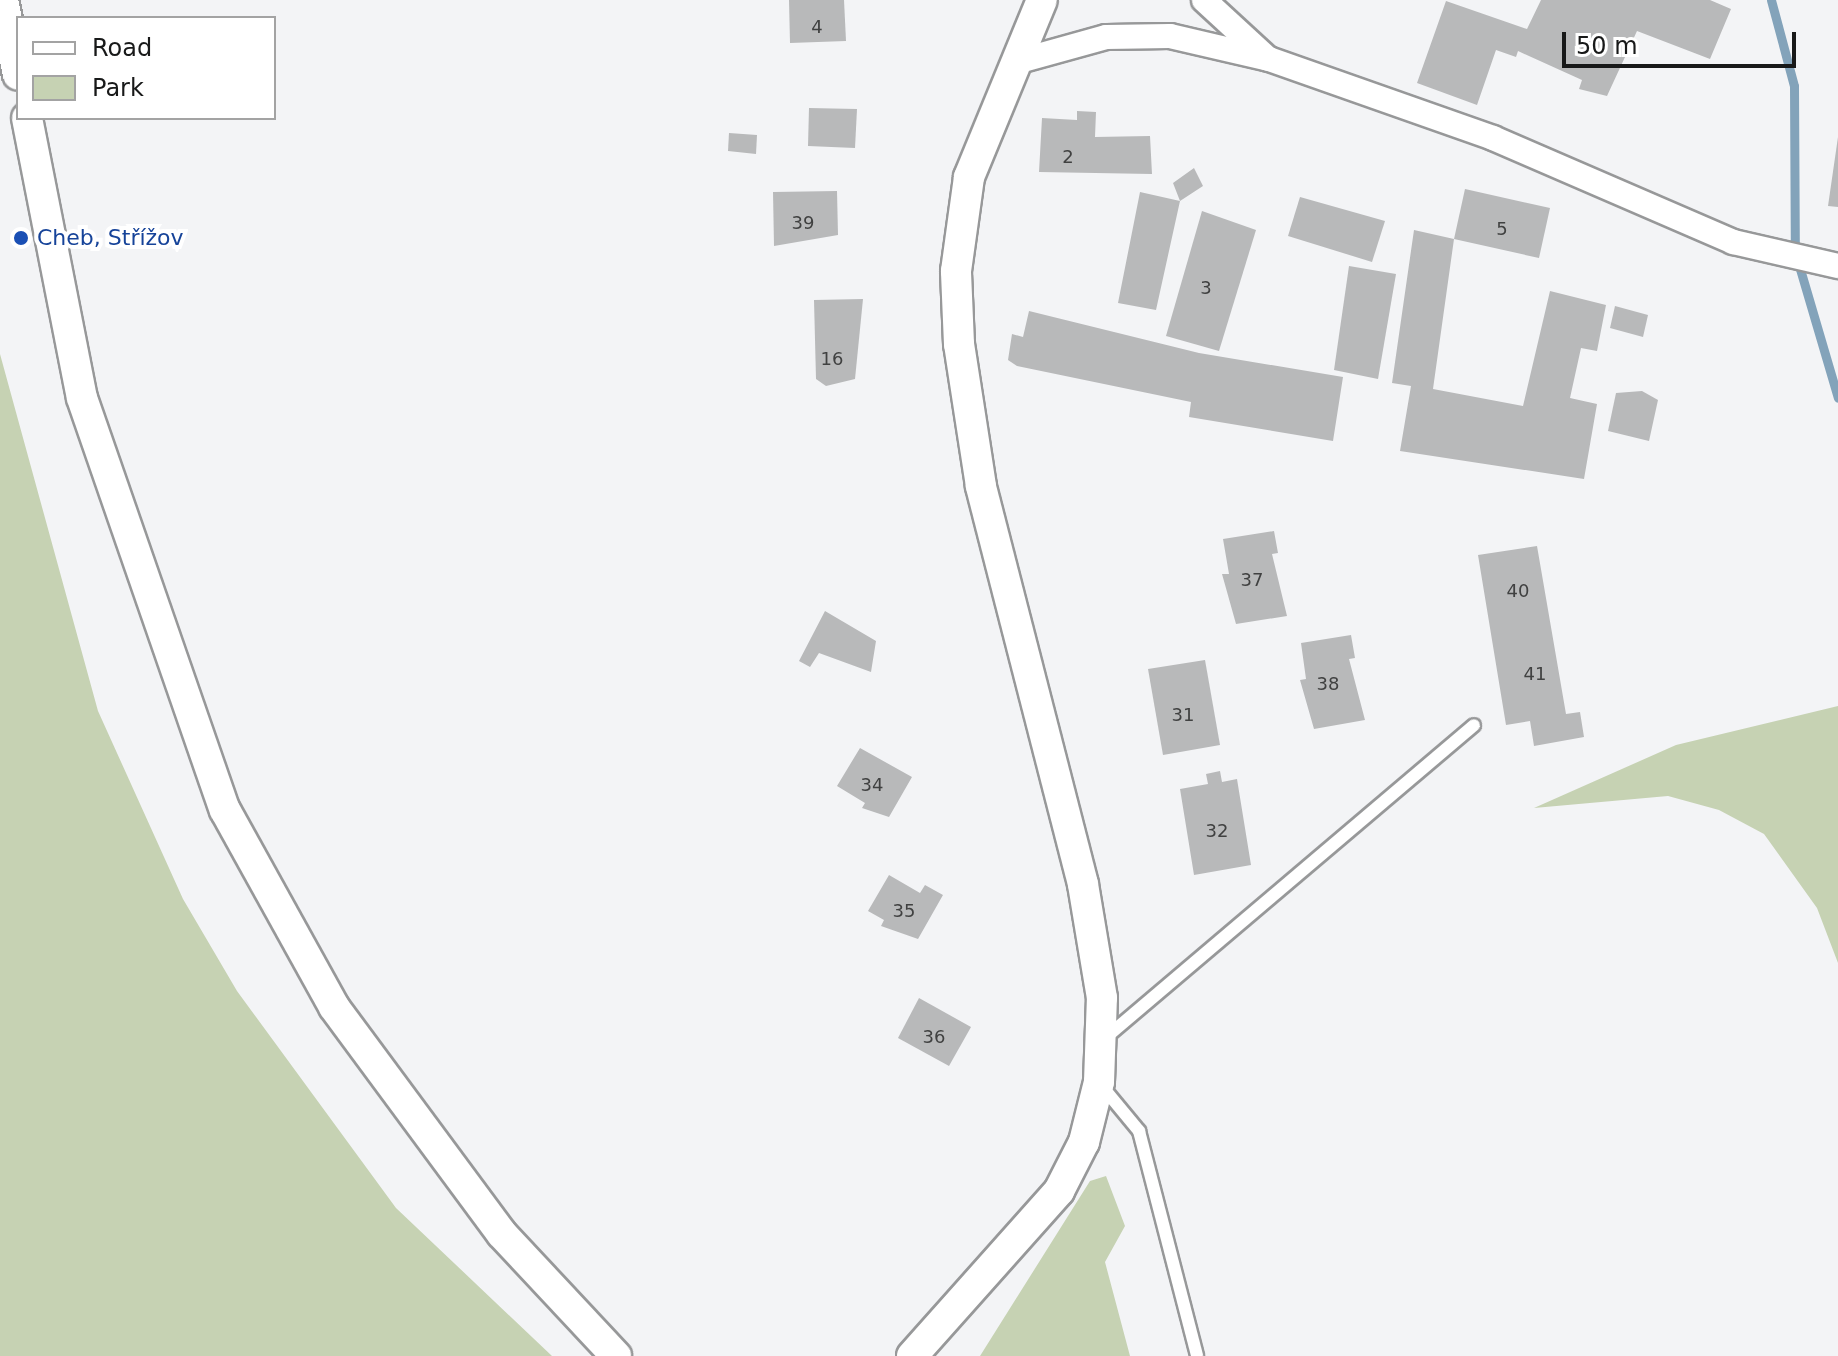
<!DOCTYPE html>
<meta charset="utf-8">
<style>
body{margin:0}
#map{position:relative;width:1838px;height:1356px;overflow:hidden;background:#f3f4f6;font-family:"DejaVu Sans",sans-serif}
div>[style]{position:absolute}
.green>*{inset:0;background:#c6d2b3}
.stream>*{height:9px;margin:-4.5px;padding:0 4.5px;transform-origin:4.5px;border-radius:4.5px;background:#83a3ba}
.building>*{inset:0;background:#b8b9ba}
.roads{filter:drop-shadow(2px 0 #979899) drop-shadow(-2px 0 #979899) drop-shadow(0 2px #979899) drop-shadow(0 -2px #979899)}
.service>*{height:12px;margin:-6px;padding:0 6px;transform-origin:6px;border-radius:6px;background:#fff}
.minor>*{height:24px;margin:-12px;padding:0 12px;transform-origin:12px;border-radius:12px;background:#fff}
.tertiary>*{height:30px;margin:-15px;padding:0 15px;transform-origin:15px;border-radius:15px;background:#fff}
.dots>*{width:22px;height:22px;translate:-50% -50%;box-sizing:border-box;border:4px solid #fff;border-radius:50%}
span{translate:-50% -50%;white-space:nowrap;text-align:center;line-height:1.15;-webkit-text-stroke:8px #fff;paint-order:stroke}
.number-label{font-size:18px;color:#404141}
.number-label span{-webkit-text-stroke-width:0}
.transit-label{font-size:22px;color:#164399}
.left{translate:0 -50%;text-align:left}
.legend{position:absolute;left:16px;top:16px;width:260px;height:104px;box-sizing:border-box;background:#fff;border:2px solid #a3a3a3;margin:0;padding:10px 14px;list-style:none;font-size:24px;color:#181919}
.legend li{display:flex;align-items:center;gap:16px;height:40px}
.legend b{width:40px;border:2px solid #a3a3a3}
.scale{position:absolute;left:1562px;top:32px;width:234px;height:36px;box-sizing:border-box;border:4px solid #181919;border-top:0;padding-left:10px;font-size:24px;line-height:28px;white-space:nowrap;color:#181919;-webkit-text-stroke:6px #fff;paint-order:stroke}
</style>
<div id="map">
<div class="green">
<div style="clip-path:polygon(0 354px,98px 711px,183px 899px,237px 991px,396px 1208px,552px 1356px,0 1356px)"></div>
<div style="clip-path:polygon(1838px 706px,1838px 963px,1817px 908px,1764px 834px,1719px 810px,1668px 796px,1534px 808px,1676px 745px)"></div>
<div style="clip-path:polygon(1106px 1176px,1125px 1226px,1105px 1262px,1130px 1356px,980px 1356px,1090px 1181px)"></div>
</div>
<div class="stream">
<div style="left:1771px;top:0;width:89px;rotate:75deg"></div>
<div style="left:1794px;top:86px;width:166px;rotate:89.7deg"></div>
<div style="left:1795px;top:252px;width:152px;rotate:73.6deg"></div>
</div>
<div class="building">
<div style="clip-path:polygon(789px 0,844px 0,846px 41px,790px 43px)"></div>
<div style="clip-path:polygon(1541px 0,1710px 0,1731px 9px,1710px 59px,1637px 31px,1607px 96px,1579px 89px,1582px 80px,1518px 51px,1516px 57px,1496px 50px,1477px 105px,1417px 83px,1446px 1px,1527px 29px)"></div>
<div style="clip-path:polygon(809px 108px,857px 109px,855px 148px,808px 146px)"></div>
<div style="clip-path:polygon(1077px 111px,1096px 112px,1095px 137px,1150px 136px,1152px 174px,1039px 172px,1042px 118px,1077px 120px)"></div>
<div style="clip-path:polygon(729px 133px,757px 135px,756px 154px,728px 151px)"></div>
<div style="clip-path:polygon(1838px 137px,1838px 207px,1828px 206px)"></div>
<div style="clip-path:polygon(1194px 168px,1203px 186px,1180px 201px,1156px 310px,1118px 303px,1140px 192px,1180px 201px,1173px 183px)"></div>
<div style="clip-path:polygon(1465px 189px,1550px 208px,1539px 258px,1454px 239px)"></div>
<div style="clip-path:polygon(837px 191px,838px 235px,774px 246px,773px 192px)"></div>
<div style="clip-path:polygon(1300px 197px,1385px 221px,1372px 262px,1288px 236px)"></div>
<div style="clip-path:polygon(1202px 211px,1256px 230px,1219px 351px,1166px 336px)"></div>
<div style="clip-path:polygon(1414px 230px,1454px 239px,1433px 389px,1523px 406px,1550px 291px,1606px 305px,1597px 351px,1581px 348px,1570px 398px,1597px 404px,1584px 479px,1400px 451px,1411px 386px,1392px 383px)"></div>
<div style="clip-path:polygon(1349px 266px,1396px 274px,1378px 379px,1334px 370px)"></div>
<div style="clip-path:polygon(863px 299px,855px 379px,826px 386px,816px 379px,814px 300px)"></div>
<div style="clip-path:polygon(1615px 306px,1648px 315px,1643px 337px,1610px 328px)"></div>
<div style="clip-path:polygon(1029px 311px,1199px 353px,1343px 377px,1333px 441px,1189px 417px,1191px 402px,1017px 366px,1008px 360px,1012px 334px,1023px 337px)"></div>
<div style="clip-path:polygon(1642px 391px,1658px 400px,1649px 441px,1608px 431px,1616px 393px)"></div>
<div style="clip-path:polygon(1274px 531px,1278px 553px,1272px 554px,1287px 616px,1236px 624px,1222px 574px,1229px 574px,1223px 539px)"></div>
<div style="clip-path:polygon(1537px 546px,1566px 714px,1580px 712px,1584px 737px,1534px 746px,1530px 721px,1506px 725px,1478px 555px)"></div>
<div style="clip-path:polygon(825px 611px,876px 641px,871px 672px,819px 653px,810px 667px,799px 661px)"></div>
<div style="clip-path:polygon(1351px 635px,1355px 658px,1349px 659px,1365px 720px,1314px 729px,1300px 680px,1306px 679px,1301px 643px)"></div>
<div style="clip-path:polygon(1205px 660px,1220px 745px,1163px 755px,1148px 669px)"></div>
<div style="clip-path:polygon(860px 748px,912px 777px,889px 817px,862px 808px,865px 803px,837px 786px)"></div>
<div style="clip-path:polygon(1220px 771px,1222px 782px,1237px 779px,1251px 865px,1194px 875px,1180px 789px,1208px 784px,1206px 774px)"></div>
<div style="clip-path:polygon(889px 875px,920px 893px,925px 885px,943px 895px,918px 939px,881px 926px,884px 920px,868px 911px)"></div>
<div style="clip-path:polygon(919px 998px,971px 1027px,949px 1066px,898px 1038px)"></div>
</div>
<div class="roads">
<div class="service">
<div style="left:1104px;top:1039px;width:485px;rotate:-40.3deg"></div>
<div style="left:1101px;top:1085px;width:60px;rotate:50.4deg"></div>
<div style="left:1139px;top:1131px;width:232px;rotate:75.5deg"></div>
</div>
<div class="minor">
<div style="left:1204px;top:0;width:86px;rotate:42.6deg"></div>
<div style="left:1016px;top:62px;width:93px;rotate:-15.5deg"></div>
<div style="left:1106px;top:37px;width:64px;rotate:-0.9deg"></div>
<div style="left:1170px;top:36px;width:102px;rotate:13.1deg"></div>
<div style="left:1269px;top:59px;width:238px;rotate:19.4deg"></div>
<div style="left:1493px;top:138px;width:262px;rotate:23.4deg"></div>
<div style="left:1733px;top:242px;width:108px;rotate:12.9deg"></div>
</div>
<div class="tertiary">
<div style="left:3px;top:0;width:76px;rotate:78.7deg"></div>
<div style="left:27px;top:118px;width:285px;rotate:78.9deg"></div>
<div style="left:82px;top:398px;width:436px;rotate:70.9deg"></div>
<div style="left:225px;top:810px;width:225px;rotate:61deg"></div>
<div style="left:334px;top:1007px;width:282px;rotate:53.5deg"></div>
<div style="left:502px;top:1234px;width:167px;rotate:46.9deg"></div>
<div style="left:912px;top:1356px;width:221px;rotate:-48.3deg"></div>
<div style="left:1059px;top:1191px;width:55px;rotate:-63deg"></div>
<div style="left:1084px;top:1142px;width:62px;rotate:-76deg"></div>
<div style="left:1099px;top:1082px;width:84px;rotate:-88deg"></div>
<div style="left:1102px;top:998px;width:116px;rotate:-99.5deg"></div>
<div style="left:1083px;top:884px;width:411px;rotate:-104.4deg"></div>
<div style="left:981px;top:486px;width:144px;rotate:-98.8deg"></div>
<div style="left:959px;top:344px;width:73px;rotate:-92.4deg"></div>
<div style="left:956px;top:271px;width:95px;rotate:-82.1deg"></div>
<div style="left:969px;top:177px;width:191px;rotate:-67.6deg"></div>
</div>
</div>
<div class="dots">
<div style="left:21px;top:238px;background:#1a4fb4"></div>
</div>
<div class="number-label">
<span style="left:817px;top:27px">4</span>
<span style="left:1068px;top:157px">2</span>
<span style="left:803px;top:223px">39</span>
<span style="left:1502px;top:229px">5</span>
<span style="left:1206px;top:288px">3</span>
<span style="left:832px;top:359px">16</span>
<span style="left:1252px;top:580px">37</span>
<span style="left:1518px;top:591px">40</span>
<span style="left:1535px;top:674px">41</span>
<span style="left:1328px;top:684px">38</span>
<span style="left:1183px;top:715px">31</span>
<span style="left:872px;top:785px">34</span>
<span style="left:1217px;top:831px">32</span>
<span style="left:904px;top:911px">35</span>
<span style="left:934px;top:1037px">36</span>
</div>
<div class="transit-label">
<span class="left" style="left:37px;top:238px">Cheb, Střížov</span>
</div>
<ul class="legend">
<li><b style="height:10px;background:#fff"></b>Road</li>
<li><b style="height:22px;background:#c6d2b3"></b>Park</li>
</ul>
<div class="scale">50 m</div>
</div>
